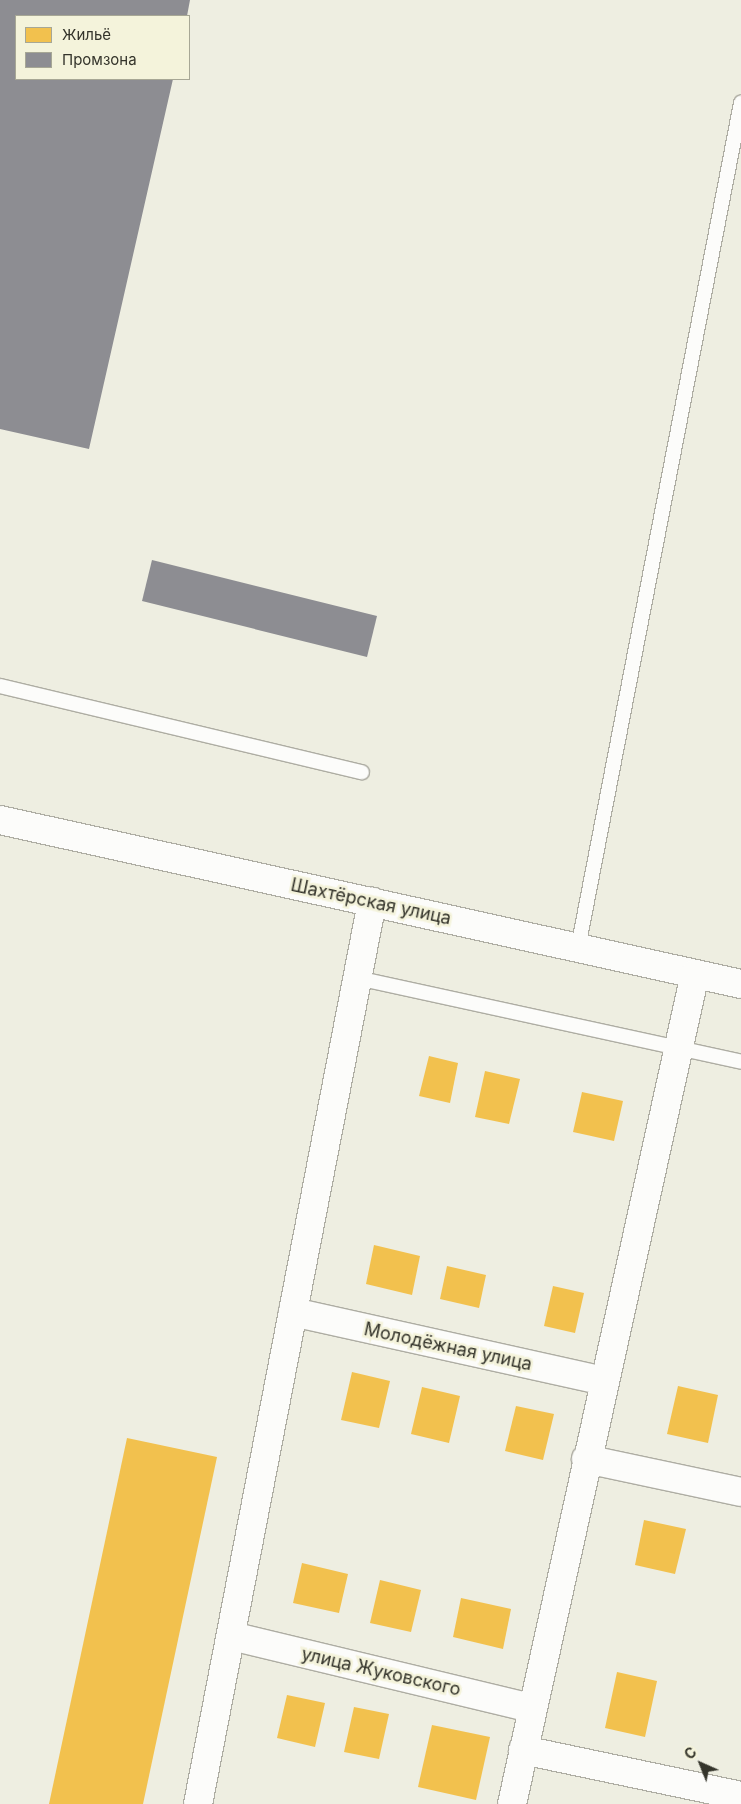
<!DOCTYPE html>
<meta charset="utf-8">
<style>
body{margin:0}
#map{position:relative;width:741px;height:1804px;overflow:hidden;background:#eeeee1;font-family:Inter,sans-serif}
div>[style]{position:absolute}
.homes>*{inset:0;background:#f2c14e}
.industry>*{inset:0;background:#8d8d92}
.roads{filter:drop-shadow(1px 0 #aeada3) drop-shadow(-1px 0 #aeada3) drop-shadow(0 1px #aeada3) drop-shadow(0 -1px #aeada3)}
.service>*{height:14px;margin:-7px;padding:0 7px;transform-origin:7px;border-radius:7px;background:#fcfcfa}
.minor>*{height:28px;margin:-14px;padding:0 14px;transform-origin:14px;border-radius:14px;background:#fcfcfa}
span{translate:-50% -50%;white-space:nowrap;text-align:center;line-height:1.15;-webkit-text-stroke:5px #f4f3db;paint-order:stroke}
.street-label{font-size:18px;color:#34342b}
.legend{position:absolute;left:15px;top:15px;width:175px;height:65px;box-sizing:border-box;background:#f4f3db;border:1px solid #a7a795;margin:0;padding:6px 9px;list-style:none;font-size:15px;color:#34342b}
.legend li{display:flex;align-items:center;gap:10px;height:25px}
.legend b{width:25px;border:1px solid #a7a795}
.north{position:absolute;left:676px;top:1739px;width:50px;height:50px;-webkit-text-stroke:4px #f4f3db;paint-order:stroke;rotate:316deg;font-size:14px;font-weight:700;line-height:20px;text-align:center;color:#34342b}
.north::after{content:'';display:block;margin:auto;width:18px;height:22px;background:#34342b;clip-path:polygon(50% 0,100% 100%,50% 72%,0 100%)}
</style>
<div id="map">
<div class="homes">
<div style="clip-path:polygon(429px 1056px,458px 1063px,450px 1103px,419px 1096px)"></div>
<div style="clip-path:polygon(485px 1071px,520px 1079px,509px 1124px,475px 1117px)"></div>
<div style="clip-path:polygon(582px 1092px,623px 1101px,614px 1141px,573px 1132px)"></div>
<div style="clip-path:polygon(374px 1245px,420px 1256px,412px 1295px,366px 1284px)"></div>
<div style="clip-path:polygon(447px 1266px,486px 1275px,479px 1308px,440px 1299px)"></div>
<div style="clip-path:polygon(553px 1286px,584px 1293px,575px 1333px,544px 1326px)"></div>
<div style="clip-path:polygon(352px 1372px,390px 1381px,379px 1428px,341px 1420px)"></div>
<div style="clip-path:polygon(678px 1386px,718px 1395px,708px 1443px,667px 1434px)"></div>
<div style="clip-path:polygon(422px 1387px,460px 1396px,449px 1443px,411px 1434px)"></div>
<div style="clip-path:polygon(516px 1406px,554px 1414px,543px 1460px,505px 1451px)"></div>
<div style="clip-path:polygon(127px 1438px,217px 1457px,143px 1804px,49px 1804px)"></div>
<div style="clip-path:polygon(644px 1520px,686px 1529px,675px 1574px,635px 1565px)"></div>
<div style="clip-path:polygon(302px 1563px,348px 1574px,339px 1613px,293px 1603px)"></div>
<div style="clip-path:polygon(380px 1580px,421px 1590px,411px 1632px,370px 1623px)"></div>
<div style="clip-path:polygon(461px 1598px,511px 1609px,503px 1649px,453px 1637px)"></div>
<div style="clip-path:polygon(617px 1672px,657px 1681px,645px 1737px,605px 1728px)"></div>
<div style="clip-path:polygon(287px 1695px,325px 1703px,315px 1747px,277px 1738px)"></div>
<div style="clip-path:polygon(354px 1707px,389px 1714px,379px 1759px,344px 1752px)"></div>
<div style="clip-path:polygon(432px 1725px,490px 1737px,476px 1800px,418px 1787px)"></div>
</div>
<div class="industry">
<div style="clip-path:polygon(0 0,190px 0,187px 16px,16px 16px,16px 79px,173px 79px,89px 449px,0 429px)"></div>
<div style="clip-path:polygon(152px 560px,377px 616px,367px 657px,142px 601px)"></div>
</div>
<div class="roads">
<div class="service">
<div style="left:0;top:686px;width:372px;rotate:13.4deg"></div>
<div style="left:578px;top:948px;width:861px;rotate:-79.08deg"></div>
<div style="left:357px;top:978px;width:393px;rotate:12.3deg"></div>
</div>
<div class="minor">
<div style="left:0;top:820px;width:759px;rotate:12.48deg"></div>
<div style="left:293px;top:1312px;width:318px;rotate:12.5deg"></div>
<div style="left:586px;top:1459px;width:158px;rotate:12deg"></div>
<div style="left:231px;top:1636px;width:309px;rotate:13.5deg"></div>
<div style="left:523px;top:1750px;width:223px;rotate:11.9deg"></div>
<div style="left:198px;top:1804px;width:919px;rotate:-79.08deg"></div>
<div style="left:512px;top:1804px;width:850px;rotate:-77.57deg"></div>
</div>
</div>
<div class="street-label">
<span style="left:371px;top:902px;rotate:12deg">Шахтёрская улица</span>
<span style="left:448px;top:1347px;rotate:12deg">Молодёжная улица</span>
<span style="left:381px;top:1672px;rotate:13deg">улица Жуковского</span>
</div>
<ul class="legend">
<li><b style="height:14px;background:#f2c14e"></b>Жильё</li>
<li><b style="height:14px;background:#8d8d92"></b>Промзона</li>
</ul>
<div class="north">С</div>
</div>
